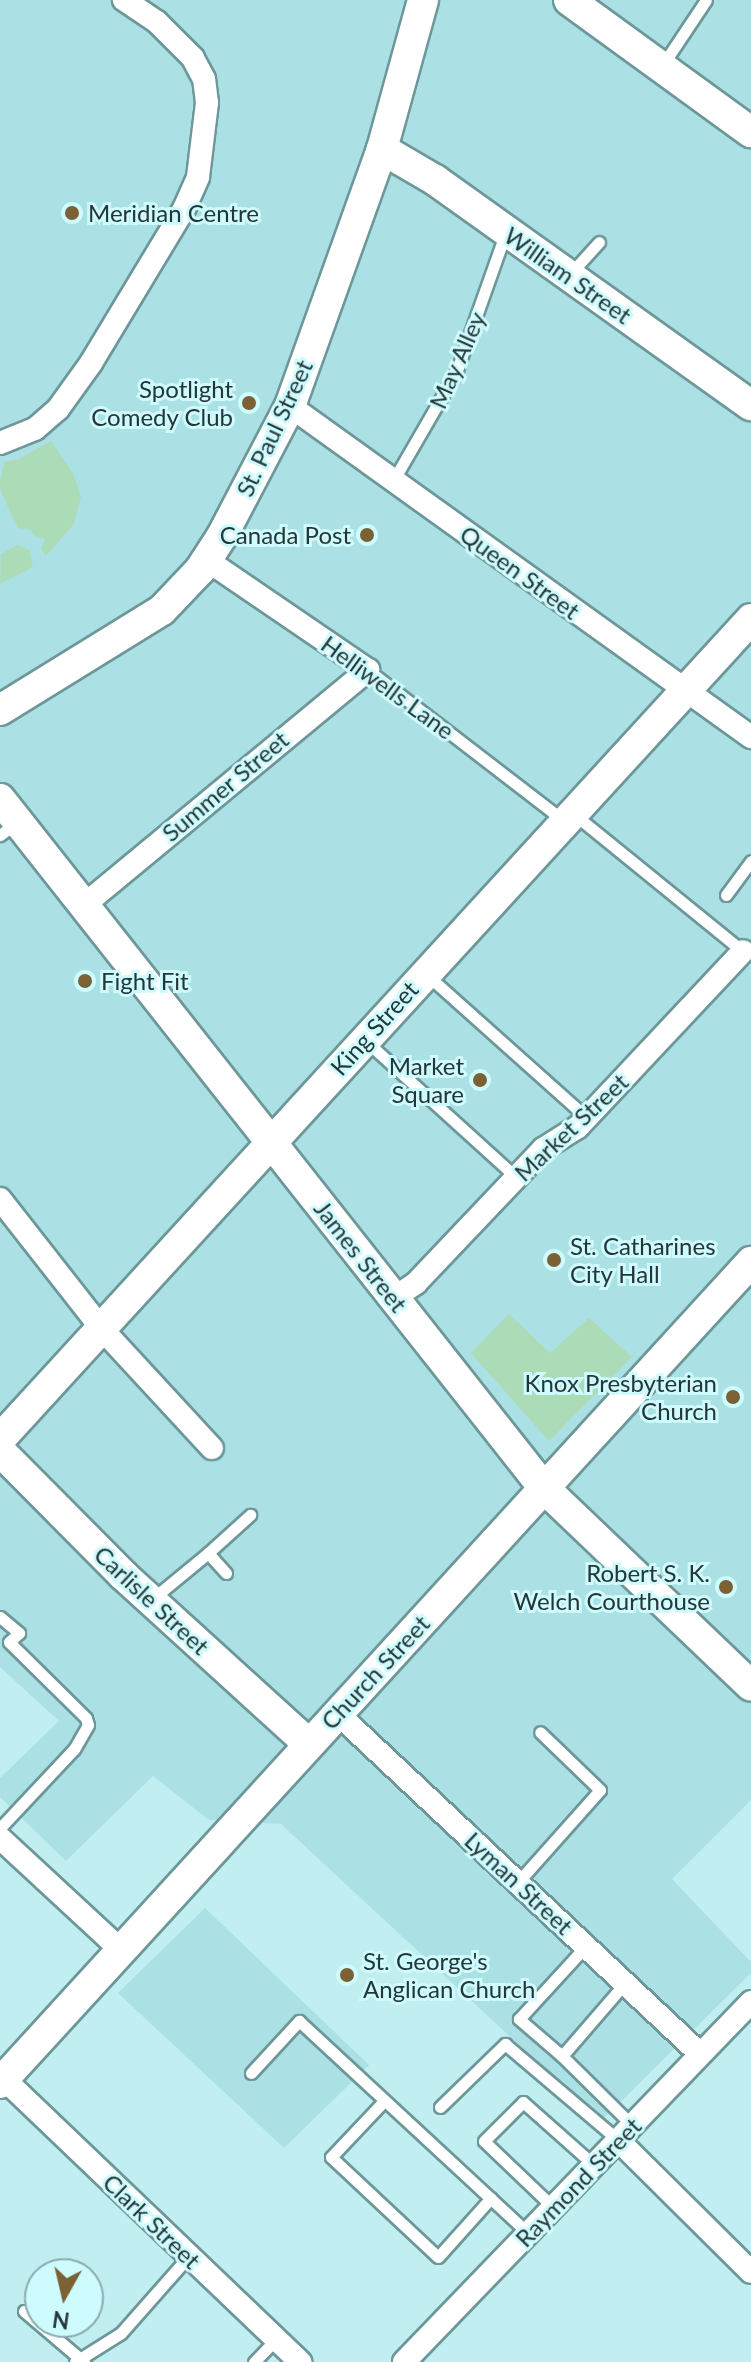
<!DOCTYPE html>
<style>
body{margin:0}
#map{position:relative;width:751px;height:2362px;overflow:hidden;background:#c1eef0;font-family:Lato,sans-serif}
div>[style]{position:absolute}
.built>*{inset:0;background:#abe1e4}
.green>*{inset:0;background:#acdbb8}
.roads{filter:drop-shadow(2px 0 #6d9799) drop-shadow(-2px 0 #6d9799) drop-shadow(0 2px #6d9799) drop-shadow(0 -2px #6d9799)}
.lane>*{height:11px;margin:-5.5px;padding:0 5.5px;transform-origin:5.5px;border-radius:5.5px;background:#fff}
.street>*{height:22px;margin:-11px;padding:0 11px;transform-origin:11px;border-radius:11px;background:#fff}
.secondary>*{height:30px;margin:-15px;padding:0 15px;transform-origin:15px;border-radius:15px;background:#fff}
.dots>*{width:22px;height:22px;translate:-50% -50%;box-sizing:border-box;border:4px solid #cefbfe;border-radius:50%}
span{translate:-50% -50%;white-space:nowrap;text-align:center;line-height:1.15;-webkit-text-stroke:6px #cefbfe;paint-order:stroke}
.poi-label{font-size:24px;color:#253638}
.left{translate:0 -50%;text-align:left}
.right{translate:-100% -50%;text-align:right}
.street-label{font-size:24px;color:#253638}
.north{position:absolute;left:24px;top:2258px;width:80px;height:80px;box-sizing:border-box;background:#cefbfe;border:2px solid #8aacaf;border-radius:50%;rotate:188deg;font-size:22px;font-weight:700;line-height:32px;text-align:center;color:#253638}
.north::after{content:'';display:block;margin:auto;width:28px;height:36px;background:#7b6133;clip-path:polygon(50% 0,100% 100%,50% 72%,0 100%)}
</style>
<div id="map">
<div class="built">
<div style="clip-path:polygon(0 0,751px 0,751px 1800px,672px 1879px,751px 1962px,751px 1973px,601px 2121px,281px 1824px,209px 1820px,153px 1776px,66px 1861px,0 1797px,0 1778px,59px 1721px,0 1667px)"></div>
<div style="clip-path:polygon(205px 1908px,369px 2065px,284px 2148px,118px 1993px)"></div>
</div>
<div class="green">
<div style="clip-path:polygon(51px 441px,73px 473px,81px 497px,74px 524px,46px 556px,41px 549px,45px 539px,35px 536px,31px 530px,18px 528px,0 490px,0 481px,4px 462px,19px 459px)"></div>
<div style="clip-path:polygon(18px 545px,29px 550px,33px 567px,0 584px,1px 554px)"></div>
<div style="clip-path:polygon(509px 1314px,550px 1353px,589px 1318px,632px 1357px,549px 1441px,471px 1353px)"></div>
</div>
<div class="roads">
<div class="lane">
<div style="left:662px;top:66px;width:79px;rotate:-56.3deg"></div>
<div style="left:570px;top:274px;width:43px;rotate:-47.8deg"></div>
<div style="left:393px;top:481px;width:128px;rotate:-60deg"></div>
<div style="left:457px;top:370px;width:146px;rotate:-70.5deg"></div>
<div style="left:368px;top:670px;width:247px;rotate:37.6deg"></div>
<div style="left:575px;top:815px;width:219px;rotate:39.1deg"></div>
<div style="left:0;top:835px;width:21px;rotate:-37deg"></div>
<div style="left:726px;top:895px;width:42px;rotate:-53.7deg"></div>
<div style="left:426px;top:974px;width:216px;rotate:41.8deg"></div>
<div style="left:367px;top:1042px;width:201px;rotate:42.2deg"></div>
<div style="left:208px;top:1553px;width:57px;rotate:-42.1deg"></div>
<div style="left:151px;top:1600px;width:74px;rotate:-39.5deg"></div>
<div style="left:208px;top:1553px;width:27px;rotate:48deg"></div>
<div style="left:0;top:1617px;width:25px;rotate:40deg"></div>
<div style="left:19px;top:1633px;width:13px;rotate:138deg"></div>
<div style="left:9px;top:1642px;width:108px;rotate:44.6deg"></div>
<div style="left:86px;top:1718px;width:7px;rotate:74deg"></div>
<div style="left:88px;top:1725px;width:28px;rotate:120deg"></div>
<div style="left:74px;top:1749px;width:108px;rotate:133.1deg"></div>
<div style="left:518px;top:1882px;width:123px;rotate:-48.3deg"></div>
<div style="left:600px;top:1790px;width:83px;rotate:-136deg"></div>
<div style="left:625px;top:1983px;width:96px;rotate:130.8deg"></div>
<div style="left:562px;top:2056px;width:98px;rotate:44.6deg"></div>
<div style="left:562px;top:2056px;width:57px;rotate:-139.3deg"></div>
<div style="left:519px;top:2019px;width:99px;rotate:-47.5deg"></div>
<div style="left:251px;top:2073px;width:71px;rotate:-47.3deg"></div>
<div style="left:299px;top:2021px;width:312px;rotate:42.8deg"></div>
<div style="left:384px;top:2101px;width:77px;rotate:133.4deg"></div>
<div style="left:331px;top:2157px;width:146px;rotate:43.1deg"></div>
<div style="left:438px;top:2257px;width:79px;rotate:-48.1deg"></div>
<div style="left:440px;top:2107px;width:91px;rotate:-44.1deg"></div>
<div style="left:505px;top:2044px;width:148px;rotate:40.3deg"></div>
<div style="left:553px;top:2207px;width:95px;rotate:-136.3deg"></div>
<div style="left:484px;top:2141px;width:55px;rotate:-45deg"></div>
<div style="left:523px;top:2102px;width:95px;rotate:41.6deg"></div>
<div style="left:24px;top:2311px;width:79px;rotate:40.4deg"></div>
<div style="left:75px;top:2362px;width:54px;rotate:-32.2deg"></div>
<div style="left:121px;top:2333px;width:103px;rotate:-48.6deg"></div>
<div style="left:254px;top:2362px;width:32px;rotate:-46deg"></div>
</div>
<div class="street">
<div style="left:290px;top:406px;width:568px;rotate:35.68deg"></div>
<div style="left:0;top:443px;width:38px;rotate:-22deg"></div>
<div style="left:35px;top:429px;width:30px;rotate:-41deg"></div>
<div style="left:58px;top:409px;width:57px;rotate:-54.3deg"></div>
<div style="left:91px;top:363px;width:180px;rotate:-58.9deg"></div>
<div style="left:184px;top:209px;width:35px;rotate:-66deg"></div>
<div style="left:198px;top:177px;width:75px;rotate:-83.1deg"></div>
<div style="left:207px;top:103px;width:24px;rotate:-97deg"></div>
<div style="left:204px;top:79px;width:24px;rotate:-118deg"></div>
<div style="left:193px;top:58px;width:51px;rotate:-135deg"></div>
<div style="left:157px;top:22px;width:40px;rotate:-146deg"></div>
<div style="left:84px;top:905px;width:369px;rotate:-39.6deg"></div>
<div style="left:368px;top:670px;width:195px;rotate:-145.7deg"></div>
<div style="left:0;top:1199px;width:165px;rotate:51.9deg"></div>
<div style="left:102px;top:1329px;width:162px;rotate:47.3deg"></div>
<div style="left:394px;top:1298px;width:27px;rotate:-34deg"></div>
<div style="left:416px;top:1283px;width:185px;rotate:-46.5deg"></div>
<div style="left:543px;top:1149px;width:41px;rotate:-32.2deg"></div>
<div style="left:578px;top:1127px;width:241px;rotate:-46.8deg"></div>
<div style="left:337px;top:1713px;width:498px;rotate:43.2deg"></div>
<div style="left:0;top:1838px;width:166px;rotate:42.8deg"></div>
<div style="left:4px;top:2079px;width:410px;rotate:43.7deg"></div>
<div style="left:618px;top:2140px;width:187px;rotate:44.8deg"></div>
<div style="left:404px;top:2362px;width:500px;rotate:-46.05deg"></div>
</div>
<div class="secondary">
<div style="left:569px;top:0;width:225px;rotate:36deg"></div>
<div style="left:382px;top:149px;width:61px;rotate:30.3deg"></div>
<div style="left:435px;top:180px;width:388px;rotate:35.5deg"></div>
<div style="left:0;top:710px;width:190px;rotate:-31.7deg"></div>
<div style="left:162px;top:610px;width:55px;rotate:-46.5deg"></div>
<div style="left:200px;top:570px;width:40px;rotate:-57.1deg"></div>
<div style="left:222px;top:536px;width:147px;rotate:-62.4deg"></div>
<div style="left:290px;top:406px;width:273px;rotate:-70.3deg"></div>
<div style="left:382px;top:149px;width:155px;rotate:-74.6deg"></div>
<div style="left:0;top:799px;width:878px;rotate:51.71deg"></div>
<div style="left:544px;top:1488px;width:286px;rotate:43.7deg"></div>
<div style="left:0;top:1439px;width:1112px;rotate:-47.51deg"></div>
<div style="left:0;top:1451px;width:175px;rotate:45.2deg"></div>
<div style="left:123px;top:1575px;width:251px;rotate:42.3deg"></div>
<div style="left:0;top:2083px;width:1113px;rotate:-47.55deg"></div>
</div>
</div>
<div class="dots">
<div style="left:72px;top:213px;background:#7b6133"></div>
<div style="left:249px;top:403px;background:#7b6133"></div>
<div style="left:367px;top:535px;background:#7b6133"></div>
<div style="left:85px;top:981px;background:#7b6133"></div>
<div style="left:480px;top:1080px;background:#7b6133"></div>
<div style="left:554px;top:1260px;background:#7b6133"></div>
<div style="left:733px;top:1397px;background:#7b6133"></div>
<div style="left:726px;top:1587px;background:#7b6133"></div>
<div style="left:347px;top:1975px;background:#7b6133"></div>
</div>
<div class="poi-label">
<span class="left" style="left:88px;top:213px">Meridian Centre</span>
<span class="right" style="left:233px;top:403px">Spotlight<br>Comedy Club</span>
<span class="right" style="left:351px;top:535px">Canada Post</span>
<span class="left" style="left:101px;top:981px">Fight Fit</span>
<span class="right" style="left:464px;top:1080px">Market<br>Square</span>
<span class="left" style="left:570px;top:1260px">St. Catharines<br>City Hall</span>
<span class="right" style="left:717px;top:1397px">Knox Presbyterian<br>Church</span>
<span class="right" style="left:710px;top:1587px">Robert S. K.<br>Welch Courthouse</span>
<span class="left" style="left:363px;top:1975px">St. George's<br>Anglican Church</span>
</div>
<div class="street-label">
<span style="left:568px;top:275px;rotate:35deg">William Street</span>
<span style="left:457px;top:360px;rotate:-66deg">May Alley</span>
<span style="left:274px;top:428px;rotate:-65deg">St. Paul Street</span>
<span style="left:520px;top:572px;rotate:36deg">Queen Street</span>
<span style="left:388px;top:687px;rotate:36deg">Helliwells Lane</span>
<span style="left:225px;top:786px;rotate:-40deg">Summer Street</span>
<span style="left:374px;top:1028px;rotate:-48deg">King Street</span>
<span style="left:571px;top:1127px;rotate:-43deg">Market Street</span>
<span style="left:361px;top:1256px;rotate:52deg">James Street</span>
<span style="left:152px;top:1600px;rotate:43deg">Carlisle Street</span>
<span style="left:375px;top:1672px;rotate:-47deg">Church Street</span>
<span style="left:519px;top:1883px;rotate:43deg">Lyman Street</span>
<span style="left:578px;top:2182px;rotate:-46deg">Raymond Street</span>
<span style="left:152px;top:2221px;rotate:44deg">Clark Street</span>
</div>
<div class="north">N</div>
</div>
